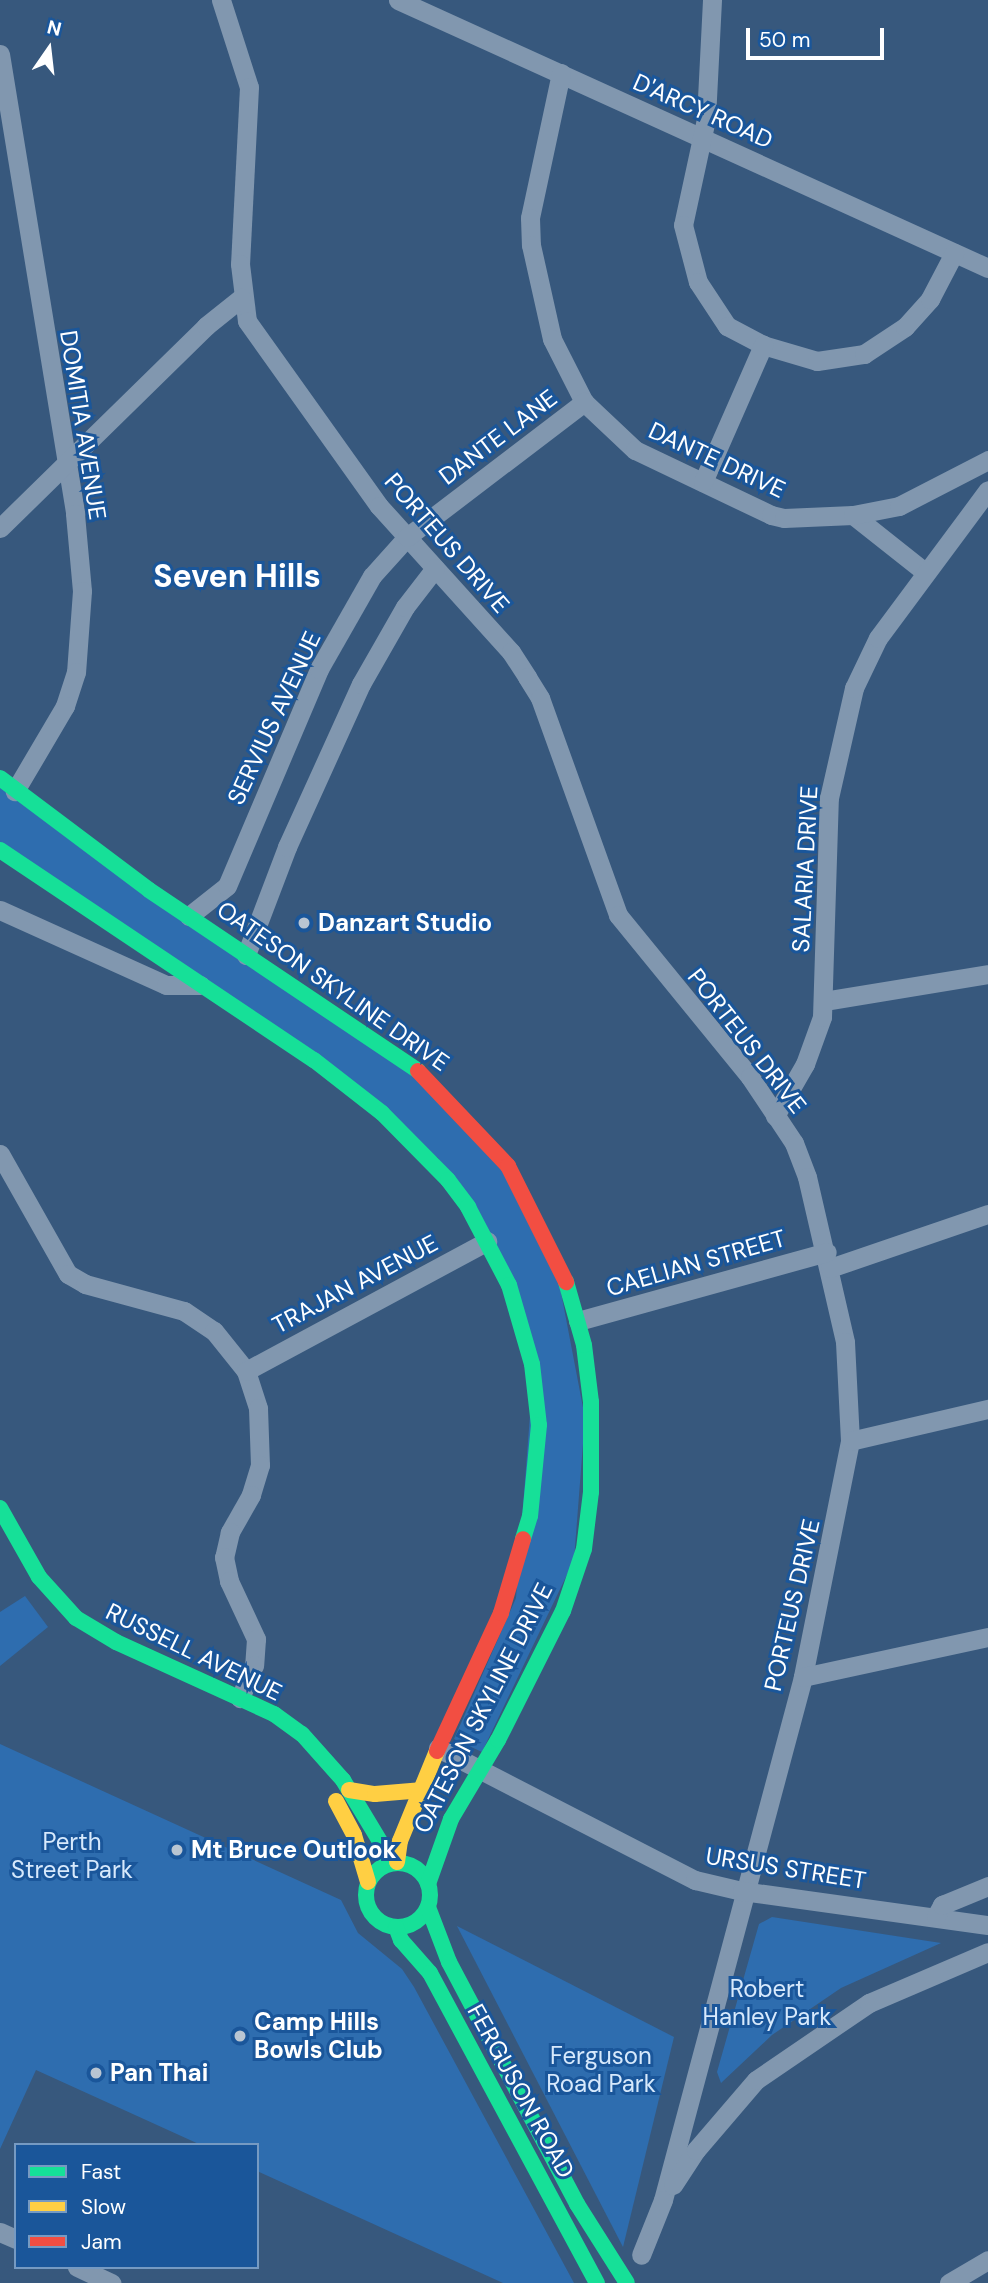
<!DOCTYPE html>
<style>
body{margin:0}
#map{position:relative;width:988px;height:2283px;overflow:hidden;background:#37587d;font-family:"DM Sans",sans-serif}
div>[style]{position:absolute}
.green>*{inset:0;background:#2e6daf}
.street>*{height:19px;margin:-9.5px;padding:0 9.5px;transform-origin:9.5px;border-radius:9.5px;background:#8197af}
.fast>*{height:16px;margin:-8px;padding:0 8px;transform-origin:8px;border-radius:8px;background:#16e098}
.fast>.ring{margin:-8px;padding:0;box-sizing:content-box;background:none;border:16px solid #16e098;border-radius:50%}
.slow>*{height:16px;margin:-8px;padding:0 8px;transform-origin:8px;border-radius:8px;background:#ffcf43}
.jam>*{height:16px;margin:-8px;padding:0 8px;transform-origin:8px;border-radius:8px;background:#f24e42}
.dots>*{width:19px;height:19px;translate:-50% -50%;box-sizing:border-box;border:4px solid #1a569a;border-radius:50%}
span{translate:-50% -50%;white-space:nowrap;text-align:center;line-height:1.15;-webkit-text-stroke:6px #1a569a;paint-order:stroke}
.street-label{font-size:24px;color:#fff}
.poi-label{font-size:24px;color:#fff;font-weight:700}
.left{translate:0 -50%;text-align:left}
.park-label{font-size:24px;color:#d7e9fc}
.district-label{font-size:32px;color:#fff;font-weight:700}
.legend{position:absolute;left:14px;top:2143px;width:245px;height:126px;box-sizing:border-box;background:#1a569a;border:2px solid #769ac2;margin:0;padding:9px 12px;list-style:none;font-size:21px;color:#fff}
.legend li{display:flex;align-items:center;gap:14px;height:35px}
.legend b{width:35px;border:2px solid #769ac2}
.north{position:absolute;left:14px;top:14px;width:70px;height:70px;-webkit-text-stroke:5px #1a569a;paint-order:stroke;rotate:14deg;font-size:19px;font-weight:700;line-height:28px;text-align:center;color:#fff}
.north::after{content:'';display:block;margin:auto;width:24px;height:32px;background:#fff;clip-path:polygon(50% 0,100% 100%,50% 72%,0 100%)}
.scale{position:absolute;left:746px;top:28px;width:138px;height:32px;box-sizing:border-box;border:4px solid #fff;border-top:0;padding-left:9px;font-size:21px;line-height:24px;white-space:nowrap;color:#fff;-webkit-text-stroke:5px #1a569a;paint-order:stroke}
</style>
<div id="map">
<div class="green">
<div style="clip-path:polygon(0 784px,416px 1074px,494px 1156px,555px 1261px,585px 1418px,574px 1560px,482px 1752px,454px 1739px,516px 1598px,535px 1350px,438px 1158px,0 842px)"></div>
<div style="clip-path:polygon(25px 1596px,48px 1627px,0 1666px,0 1612px)"></div>
<div style="clip-path:polygon(0 1744px,341px 1900px,358px 1933px,402px 1969px,414px 1987px,574px 2283px,503px 2283px,257px 2171px,257px 2145px,201px 2145px,36px 2070px,0 2149px)"></div>
<div style="clip-path:polygon(772px 1917px,941px 1943px,841px 1988px,772px 2035px,721px 2083px,717px 2072px,759px 1924px)"></div>
<div style="clip-path:polygon(457px 1926px,674px 2037px,623px 2247px)"></div>
</div>
<div class="street">
<div style="left:221px;top:0;width:91px;rotate:72.2deg"></div>
<div style="left:249px;top:87px;width:177px;rotate:92.9deg"></div>
<div style="left:240px;top:264px;width:57px;rotate:83deg"></div>
<div style="left:247px;top:321px;width:227px;rotate:54.5deg"></div>
<div style="left:379px;top:506px;width:197px;rotate:47.9deg"></div>
<div style="left:511px;top:652px;width:30px;rotate:57deg"></div>
<div style="left:527px;top:677px;width:25px;rotate:58deg"></div>
<div style="left:540px;top:698px;width:231px;rotate:70.2deg"></div>
<div style="left:618px;top:915px;width:209px;rotate:50.8deg"></div>
<div style="left:750px;top:1077px;width:79px;rotate:56.3deg"></div>
<div style="left:794px;top:1143px;width:36px;rotate:69deg"></div>
<div style="left:807px;top:1177px;width:169px;rotate:77deg"></div>
<div style="left:845px;top:1342px;width:99px;rotate:87.1deg"></div>
<div style="left:850px;top:1441px;width:241px;rotate:101.3deg"></div>
<div style="left:803px;top:1677px;width:541px;rotate:104.99deg"></div>
<div style="left:663px;top:2200px;width:59px;rotate:111.8deg"></div>
<div style="left:398px;top:0;width:648px;rotate:24.43deg"></div>
<div style="left:712px;top:0;width:119px;rotate:92.9deg"></div>
<div style="left:706px;top:119px;width:108px;rotate:102.2deg"></div>
<div style="left:683px;top:225px;width:59px;rotate:75.3deg"></div>
<div style="left:698px;top:282px;width:53px;rotate:56.6deg"></div>
<div style="left:727px;top:326px;width:41px;rotate:27.8deg"></div>
<div style="left:763px;top:345px;width:56px;rotate:16.5deg"></div>
<div style="left:817px;top:361px;width:48px;rotate:-8.5deg"></div>
<div style="left:864px;top:354px;width:49px;rotate:-33.4deg"></div>
<div style="left:905px;top:327px;width:38px;rotate:-48deg"></div>
<div style="left:930px;top:299px;width:52px;rotate:-62.4deg"></div>
<div style="left:0;top:54px;width:466px;rotate:80.7deg"></div>
<div style="left:75px;top:514px;width:77px;rotate:84.8deg"></div>
<div style="left:82px;top:591px;width:81px;rotate:94.2deg"></div>
<div style="left:76px;top:672px;width:36px;rotate:108deg"></div>
<div style="left:65px;top:706px;width:99px;rotate:120.5deg"></div>
<div style="left:561px;top:73px;width:148px;rotate:102.1deg"></div>
<div style="left:530px;top:218px;width:27px;rotate:88deg"></div>
<div style="left:531px;top:245px;width:96px;rotate:77.4deg"></div>
<div style="left:552px;top:339px;width:71px;rotate:63.1deg"></div>
<div style="left:584px;top:402px;width:70px;rotate:43.3deg"></div>
<div style="left:635px;top:450px;width:151px;rotate:25.5deg"></div>
<div style="left:771px;top:515px;width:13px;rotate:13deg"></div>
<div style="left:784px;top:518px;width:69px;rotate:-2.5deg"></div>
<div style="left:853px;top:515px;width:92px;rotate:38.4deg"></div>
<div style="left:703px;top:482px;width:150px;rotate:-66.3deg"></div>
<div style="left:853px;top:515px;width:47px;rotate:-11.1deg"></div>
<div style="left:899px;top:506px;width:100px;rotate:-27.3deg"></div>
<div style="left:0;top:528px;width:289px;rotate:-44.4deg"></div>
<div style="left:206px;top:326px;width:45px;rotate:-38.7deg"></div>
<div style="left:0;top:910px;width:182px;rotate:24.3deg"></div>
<div style="left:166px;top:985px;width:34px"></div>
<div style="left:189px;top:916px;width:48px;rotate:-38.3deg"></div>
<div style="left:227px;top:886px;width:236px;rotate:-67deg"></div>
<div style="left:319px;top:669px;width:107px;rotate:-60.3deg"></div>
<div style="left:372px;top:576px;width:52px;rotate:-48.1deg"></div>
<div style="left:407px;top:537px;width:223px;rotate:-37.3deg"></div>
<div style="left:246px;top:955px;width:116px;rotate:-69.2deg"></div>
<div style="left:287px;top:847px;width:179px;rotate:-65.6deg"></div>
<div style="left:361px;top:684px;width:89px;rotate:-60.3deg"></div>
<div style="left:405px;top:607px;width:49px;rotate:-52.4deg"></div>
<div style="left:824px;top:1001px;width:166px;rotate:-9.3deg"></div>
<div style="left:775px;top:1116px;width:60px;rotate:-60deg"></div>
<div style="left:805px;top:1064px;width:50px;rotate:-70.1deg"></div>
<div style="left:822px;top:1017px;width:219px;rotate:-88.2deg"></div>
<div style="left:829px;top:798px;width:113px;rotate:-77.2deg"></div>
<div style="left:854px;top:688px;width:55px;rotate:-64.4deg"></div>
<div style="left:878px;top:638px;width:184px;rotate:-53.4deg"></div>
<div style="left:0;top:1154px;width:138px;rotate:60.5deg"></div>
<div style="left:68px;top:1274px;width:20px;rotate:30deg"></div>
<div style="left:85px;top:1284px;width:103px;rotate:15.3deg"></div>
<div style="left:184px;top:1311px;width:36px;rotate:34deg"></div>
<div style="left:214px;top:1331px;width:51px;rotate:51.3deg"></div>
<div style="left:246px;top:1371px;width:39px;rotate:72deg"></div>
<div style="left:258px;top:1408px;width:57px;rotate:88deg"></div>
<div style="left:260px;top:1465px;width:31px;rotate:107deg"></div>
<div style="left:251px;top:1495px;width:43px;rotate:119.6deg"></div>
<div style="left:230px;top:1532px;width:26px;rotate:103deg"></div>
<div style="left:224px;top:1557px;width:25px;rotate:78deg"></div>
<div style="left:229px;top:1581px;width:64px;rotate:65deg"></div>
<div style="left:256px;top:1639px;width:26px;rotate:94deg"></div>
<div style="left:254px;top:1665px;width:36px;rotate:113deg"></div>
<div style="left:830px;top:1268px;width:167px;rotate:-18.9deg"></div>
<div style="left:578px;top:1321px;width:258px;rotate:-15.5deg"></div>
<div style="left:246px;top:1371px;width:274px;rotate:-28.3deg"></div>
<div style="left:850px;top:1441px;width:142px;rotate:-13.1deg"></div>
<div style="left:803px;top:1677px;width:189px;rotate:-12.2deg"></div>
<div style="left:438px;top:1748px;width:289px;rotate:27.2deg"></div>
<div style="left:695px;top:1880px;width:48px;rotate:13.2deg"></div>
<div style="left:742px;top:1891px;width:248px;rotate:7.9deg"></div>
<div style="left:936px;top:1916px;width:13px;rotate:-61deg"></div>
<div style="left:942px;top:1905px;width:50px;rotate:-22.4deg"></div>
<div style="left:673px;top:2185px;width:42px;rotate:-56.7deg"></div>
<div style="left:696px;top:2150px;width:92px;rotate:-49.4deg"></div>
<div style="left:756px;top:2080px;width:137px;rotate:-34.3deg"></div>
<div style="left:869px;top:2003px;width:129px;rotate:-23.2deg"></div>
<div style="left:0;top:2232px;width:17px;rotate:24deg"></div>
<div style="left:77px;top:2267px;width:38px;rotate:25deg"></div>
<div style="left:949px;top:2283px;width:45px;rotate:-30.5deg"></div>
</div>
<div class="fast">
<div style="left:0;top:778px;width:186px;rotate:36.9deg"></div>
<div style="left:149px;top:890px;width:324px;rotate:33.9deg"></div>
<div style="left:0;top:850px;width:378px;rotate:33.8deg"></div>
<div style="left:314px;top:1060px;width:86px;rotate:37.9deg"></div>
<div style="left:382px;top:1113px;width:94px;rotate:45.4deg"></div>
<div style="left:448px;top:1180px;width:34px;rotate:53deg"></div>
<div style="left:468px;top:1207px;width:88px;rotate:62.3deg"></div>
<div style="left:509px;top:1285px;width:82px;rotate:73.8deg"></div>
<div style="left:532px;top:1364px;width:61px;rotate:83.5deg"></div>
<div style="left:539px;top:1425px;width:91px;rotate:95.6deg"></div>
<div style="left:530px;top:1516px;width:24px;rotate:107deg"></div>
<div style="left:0;top:1508px;width:79px;rotate:60.5deg"></div>
<div style="left:39px;top:1577px;width:55px;rotate:47.9deg"></div>
<div style="left:76px;top:1618px;width:47px;rotate:31deg"></div>
<div style="left:116px;top:1642px;width:174px;rotate:24.5deg"></div>
<div style="left:274px;top:1714px;width:34px;rotate:36deg"></div>
<div style="left:302px;top:1734px;width:62px;rotate:48.3deg"></div>
<div style="left:343px;top:1780px;width:97px;rotate:58.9deg"></div>
<div class="ring" style="left:366px;top:1863px;width:48px;height:48px"></div>
<div style="left:428px;top:1884px;width:69px;rotate:-70.5deg"></div>
<div style="left:451px;top:1819px;width:92px;rotate:-59.3deg"></div>
<div style="left:498px;top:1740px;width:144px;rotate:-63.3deg"></div>
<div style="left:563px;top:1611px;width:65px;rotate:-71.3deg"></div>
<div style="left:584px;top:1549px;width:57px;rotate:-83deg"></div>
<div style="left:591px;top:1492px;width:90px;rotate:-90deg"></div>
<div style="left:591px;top:1402px;width:57px;rotate:-97deg"></div>
<div style="left:584px;top:1345px;width:66px;rotate:-105.9deg"></div>
<div style="left:428px;top:1907px;width:59px;rotate:69.1deg"></div>
<div style="left:449px;top:1962px;width:274px;rotate:62.1deg"></div>
<div style="left:577px;top:2204px;width:93px;rotate:57.7deg"></div>
<div style="left:396px;top:1927px;width:14px;rotate:69deg"></div>
<div style="left:401px;top:1940px;width:44px;rotate:48.7deg"></div>
<div style="left:430px;top:1973px;width:352px;rotate:61.7deg"></div>
</div>
<div class="slow">
<div style="left:349px;top:1790px;width:26px;rotate:9deg"></div>
<div style="left:375px;top:1794px;width:48px;rotate:-4.8deg"></div>
<div style="left:336px;top:1801px;width:38px;rotate:62deg"></div>
<div style="left:354px;top:1835px;width:49px;rotate:73.4deg"></div>
<div style="left:397px;top:1862px;width:21px;rotate:-82deg"></div>
<div style="left:400px;top:1841px;width:97px;rotate:-67.7deg"></div>
</div>
<div class="jam">
<div style="left:418px;top:1071px;width:131px;rotate:46.5deg"></div>
<div style="left:508px;top:1166px;width:130px;rotate:63.4deg"></div>
<div style="left:437px;top:1751px;width:152px;rotate:-65.1deg"></div>
<div style="left:501px;top:1613px;width:77px;rotate:-73.4deg"></div>
</div>
<div class="dots">
<div style="left:304px;top:923px;background:#b9c5d2"></div>
<div style="left:177px;top:1850px;background:#b9c5d2"></div>
<div style="left:240px;top:2036px;background:#b9c5d2"></div>
<div style="left:96px;top:2073px;background:#b9c5d2"></div>
</div>
<div class="street-label">
<span style="left:703px;top:111px;rotate:24deg">D'ARCY ROAD</span>
<span style="left:83px;top:425px;rotate:81deg">DOMITIA AVENUE</span>
<span style="left:498px;top:437px;rotate:-37deg">DANTE LANE</span>
<span style="left:717px;top:460px;rotate:25deg">DANTE DRIVE</span>
<span style="left:447px;top:543px;rotate:49deg">PORTEUS DRIVE</span>
<span style="left:274px;top:718px;rotate:-65deg">SERVIUS AVENUE</span>
<span style="left:805px;top:869px;rotate:-87deg">SALARIA DRIVE</span>
<span style="left:333px;top:986px;rotate:35deg">OATESON SKYLINE DRIVE</span>
<span style="left:747px;top:1041px;rotate:52deg">PORTEUS DRIVE</span>
<span style="left:696px;top:1263px;rotate:-16deg">CAELIAN STREET</span>
<span style="left:355px;top:1284px;rotate:-28deg">TRAJAN AVENUE</span>
<span style="left:792px;top:1605px;rotate:-77deg">PORTEUS DRIVE</span>
<span style="left:194px;top:1652px;rotate:26deg">RUSSELL AVENUE</span>
<span style="left:483px;top:1708px;rotate:-63deg">OATESON SKYLINE DRIVE</span>
<span style="left:786px;top:1868px;rotate:9deg">URSUS STREET</span>
<span style="left:521px;top:2091px;rotate:61deg">FERGUSON ROAD</span>
</div>
<div class="poi-label">
<span class="left" style="left:318px;top:923px">Danzart Studio</span>
<span class="left" style="left:191px;top:1850px">Mt Bruce Outlook</span>
<span class="left" style="left:254px;top:2036px">Camp Hills<br>Bowls Club</span>
<span class="left" style="left:110px;top:2073px">Pan Thai</span>
</div>
<div class="park-label">
<span style="left:72px;top:1856px">Perth<br>Street Park</span>
<span style="left:767px;top:2003px">Robert<br>Hanley Park</span>
<span style="left:601px;top:2070px">Ferguson<br>Road Park</span>
</div>
<div class="district-label">
<span style="left:237px;top:576px">Seven Hills</span>
</div>
<ul class="legend">
<li><b style="height:9px;background:#16e098"></b>Fast</li>
<li><b style="height:9px;background:#ffcf43"></b>Slow</li>
<li><b style="height:9px;background:#f24e42"></b>Jam</li>
</ul>
<div class="north">N</div>
<div class="scale">50 m</div>
</div>
